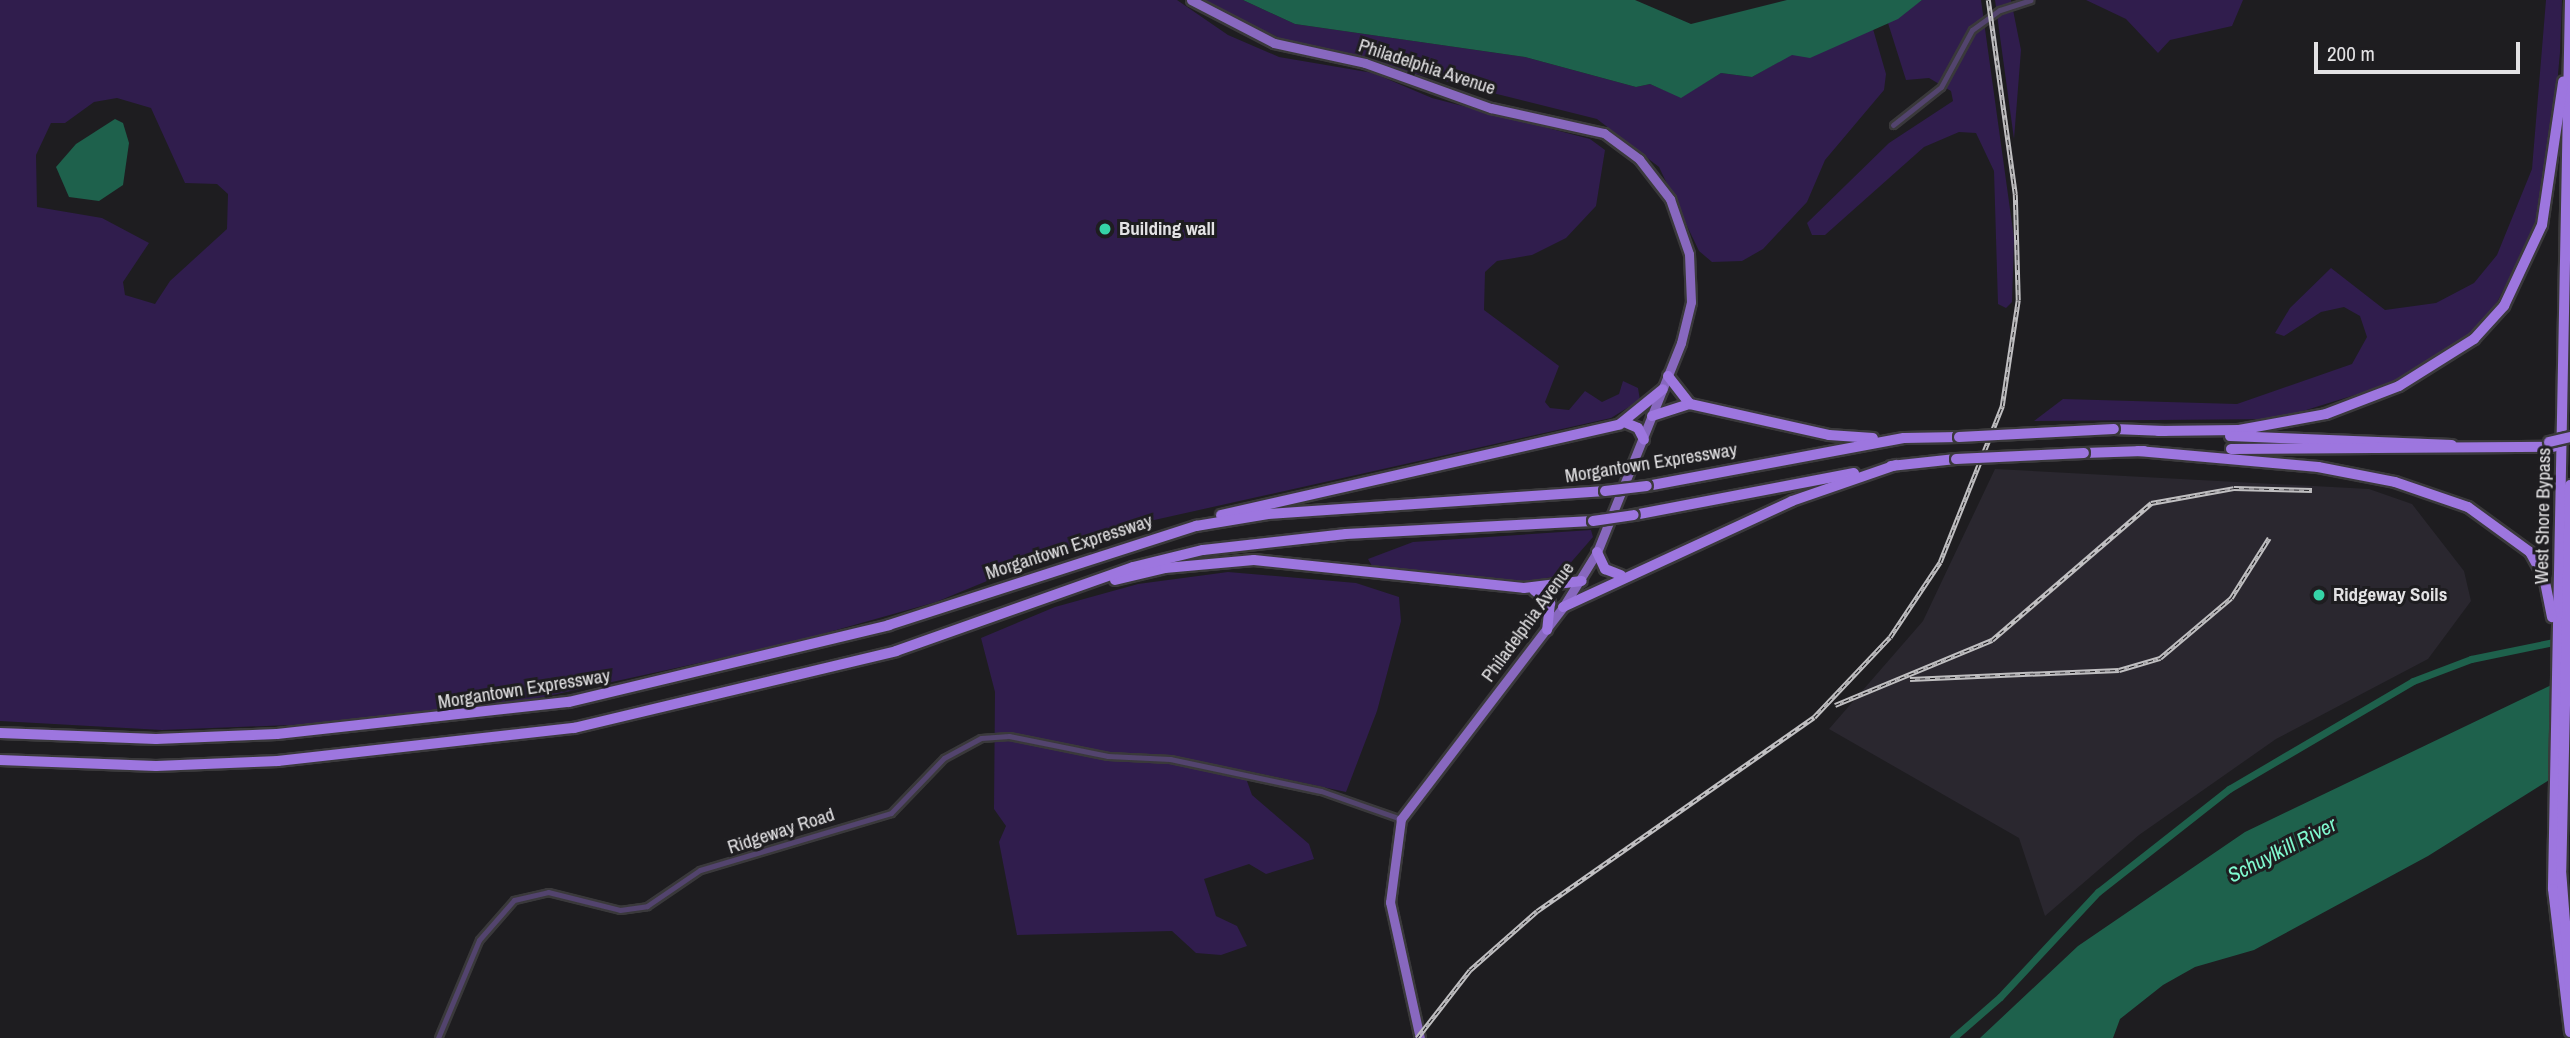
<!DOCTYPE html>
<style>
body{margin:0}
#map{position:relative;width:2570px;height:1038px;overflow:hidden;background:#1e1d20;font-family:"Archivo Narrow",sans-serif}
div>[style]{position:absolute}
.built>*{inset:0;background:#2a272f}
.green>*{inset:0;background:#301d4d}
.water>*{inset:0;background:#1e614c}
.canal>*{height:7px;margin:-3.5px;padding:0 3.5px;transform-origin:3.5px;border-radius:3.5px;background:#1e614c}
.roads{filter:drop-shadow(2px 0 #3a393b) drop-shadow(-2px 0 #3a393b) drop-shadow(0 2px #3a393b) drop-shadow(0 -2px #3a393b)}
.minor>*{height:5px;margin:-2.5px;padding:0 2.5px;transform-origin:2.5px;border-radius:2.5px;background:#53446e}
.primary>*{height:9px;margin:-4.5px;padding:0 4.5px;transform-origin:4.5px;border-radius:4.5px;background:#8868bf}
.motorway>*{height:10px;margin:-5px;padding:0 5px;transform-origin:5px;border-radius:5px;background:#9d76df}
.rail>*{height:4.5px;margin-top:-2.25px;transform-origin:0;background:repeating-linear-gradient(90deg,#1e1d20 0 5px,#c0bfc1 0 10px);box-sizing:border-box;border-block:2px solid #c0bfc1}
.bridges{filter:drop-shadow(2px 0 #3a393b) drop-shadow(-2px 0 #3a393b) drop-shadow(0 2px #3a393b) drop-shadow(0 -2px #3a393b)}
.motorway-bridge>*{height:10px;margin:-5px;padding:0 5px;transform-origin:5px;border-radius:5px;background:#9d76df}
.dots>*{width:19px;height:19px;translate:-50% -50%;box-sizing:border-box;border:4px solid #1e1d20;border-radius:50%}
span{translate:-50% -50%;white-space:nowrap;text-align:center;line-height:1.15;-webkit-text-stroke:6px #1e1d20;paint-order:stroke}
.street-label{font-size:19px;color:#e3e2e4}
.poi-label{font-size:19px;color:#e3e2e4;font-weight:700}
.left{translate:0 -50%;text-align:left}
.water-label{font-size:21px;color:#80f9cf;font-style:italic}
.scale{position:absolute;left:2314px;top:42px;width:206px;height:32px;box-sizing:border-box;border:4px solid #e3e2e4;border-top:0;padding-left:9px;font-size:21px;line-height:24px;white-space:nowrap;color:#e3e2e4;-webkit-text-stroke:5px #1e1d20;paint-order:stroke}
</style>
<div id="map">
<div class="built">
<div style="clip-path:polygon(1995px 469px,2369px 489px,2412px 504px,2464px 571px,2471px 601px,2428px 659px,2276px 739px,2139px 835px,2045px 916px,2019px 838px,1829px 729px,1923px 621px)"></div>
</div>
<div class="green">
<div style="clip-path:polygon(evenodd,0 0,1177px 0,1228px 35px,1279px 57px,1373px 73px,1432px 98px,1590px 139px,1605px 150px,1596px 206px,1566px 238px,1532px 255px,1497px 261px,1485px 272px,1484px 310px,1559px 366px,1545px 402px,1550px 408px,1569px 410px,1585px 391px,1602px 402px,1619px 394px,1623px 381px,1638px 388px,1640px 400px,1611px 418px,1114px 529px,936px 602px,790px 643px,507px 705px,368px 722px,162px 730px,0 721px,0 0,117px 98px,151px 108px,185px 183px,217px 184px,228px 194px,227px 229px,170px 281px,155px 304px,125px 295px,123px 282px,149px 243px,102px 218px,37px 207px,36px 155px,51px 123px,65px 123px,94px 102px,117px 98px)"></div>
<div style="clip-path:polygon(1201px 0,1243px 0,1295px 24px,1525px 57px,1636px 87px,1650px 84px,1681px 97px,1721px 73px,1752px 77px,1792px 54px,1873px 29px,1886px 74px,1884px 90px,1825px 160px,1807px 202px,1763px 249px,1742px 261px,1712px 262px,1699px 251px,1659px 167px,1597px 119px,1288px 42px)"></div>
<div style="clip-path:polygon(1922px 0,1981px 0,2014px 238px,2012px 302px,2006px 308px,1998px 304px,1994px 171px,1976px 133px,1959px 132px,1924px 147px,1825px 235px,1812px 235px,1807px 223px,1889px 143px,1953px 101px,1951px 91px,1929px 78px,1906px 80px,1888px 23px)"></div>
<div style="clip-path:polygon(1995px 0,2011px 0,2021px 50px,2014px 139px)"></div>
<div style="clip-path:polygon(2086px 0,2243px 0,2232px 26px,2170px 40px,2158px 53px,2126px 19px)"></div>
<div style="clip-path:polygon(2546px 0,2562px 0,2560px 52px,2551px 151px,2534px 230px,2494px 308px,2467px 336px,2387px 385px,2277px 419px,2034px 421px,2063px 399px,2237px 404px,2352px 364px,2367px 337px,2360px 316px,2344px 307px,2321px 312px,2284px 336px,2275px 333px,2290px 308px,2331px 268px,2385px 310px,2436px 303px,2474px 283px,2497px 255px,2532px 169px)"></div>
<div style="clip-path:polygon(1591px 530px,1593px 537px,1560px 575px,1529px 582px,1372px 566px,1368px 559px,1413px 542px)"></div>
<div style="clip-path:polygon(1228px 572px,1356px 583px,1399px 597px,1401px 621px,1377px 711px,1346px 792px,1243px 770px,1252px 795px,1309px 844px,1314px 859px,1266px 874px,1249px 864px,1204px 879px,1216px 916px,1237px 926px,1247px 946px,1221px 955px,1196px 953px,1172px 931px,1017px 935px,999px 842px,1006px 826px,994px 809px,995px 692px,981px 638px,1055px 607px,1138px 584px)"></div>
</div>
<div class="water">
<div style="clip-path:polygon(1243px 0,1635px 0,1691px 24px,1787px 0,1922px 0,1898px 19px,1810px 58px,1792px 55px,1752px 77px,1721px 73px,1681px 98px,1650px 84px,1636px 87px,1525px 57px,1295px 24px)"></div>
<div style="clip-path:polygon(115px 119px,123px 123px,129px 143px,123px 185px,99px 201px,69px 197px,56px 167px,76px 144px)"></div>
<div style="clip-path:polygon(2570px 676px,2570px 767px,2428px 856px,2254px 950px,2195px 967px,2163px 985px,2120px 1019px,2113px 1038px,1980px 1038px,2078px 946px,2245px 832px)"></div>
</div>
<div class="canal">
<div style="left:1953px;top:1038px;width:62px;rotate:-41.1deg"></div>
<div style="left:2000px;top:997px;width:144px;rotate:-47deg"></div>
<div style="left:2098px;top:892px;width:167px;rotate:-38.2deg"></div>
<div style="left:2229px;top:789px;width:213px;rotate:-30.4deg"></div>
<div style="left:2413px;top:681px;width:62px;rotate:-20.8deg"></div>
<div style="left:2471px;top:659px;width:90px;rotate:-11.6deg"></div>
</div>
<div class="roads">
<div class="minor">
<div style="left:1893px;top:125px;width:61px;rotate:-38.4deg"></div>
<div style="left:1941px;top:87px;width:65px;rotate:-61.5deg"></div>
<div style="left:1972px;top:30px;width:34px;rotate:-36deg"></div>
<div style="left:2000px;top:10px;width:32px;rotate:-18deg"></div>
<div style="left:438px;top:1038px;width:106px;rotate:-67.3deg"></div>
<div style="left:479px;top:940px;width:53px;rotate:-48.8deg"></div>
<div style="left:514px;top:900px;width:35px;rotate:-13deg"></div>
<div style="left:548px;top:892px;width:74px;rotate:14deg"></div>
<div style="left:620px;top:910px;width:27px;rotate:-8deg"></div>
<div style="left:647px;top:906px;width:64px;rotate:-34.2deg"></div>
<div style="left:700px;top:870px;width:199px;rotate:-16.6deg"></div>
<div style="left:891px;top:813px;width:76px;rotate:-46.1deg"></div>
<div style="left:944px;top:758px;width:42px;rotate:-28.4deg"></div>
<div style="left:981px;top:738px;width:28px;rotate:-4deg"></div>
<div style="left:1009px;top:736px;width:101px;rotate:11.4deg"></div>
<div style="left:1108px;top:756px;width:62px;rotate:2.8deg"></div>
<div style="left:1170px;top:759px;width:154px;rotate:12deg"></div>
<div style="left:1321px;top:791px;width:85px;rotate:19.3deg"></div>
</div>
<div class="primary">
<div style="left:1191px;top:0;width:93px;rotate:27.4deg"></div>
<div style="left:1274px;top:43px;width:93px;rotate:12.4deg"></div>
<div style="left:1365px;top:63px;width:134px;rotate:19.7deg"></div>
<div style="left:1491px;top:108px;width:116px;rotate:12.5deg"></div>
<div style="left:1604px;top:133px;width:44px;rotate:36.6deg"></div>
<div style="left:1639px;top:159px;width:51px;rotate:52.2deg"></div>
<div style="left:1670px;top:199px;width:58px;rotate:70.9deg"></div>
<div style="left:1689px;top:254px;width:48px;rotate:87.6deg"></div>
<div style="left:1691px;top:302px;width:42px;rotate:103.7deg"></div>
<div style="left:1681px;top:343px;width:225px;rotate:111.9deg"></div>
<div style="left:1597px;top:552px;width:65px;rotate:121.7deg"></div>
<div style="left:1563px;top:607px;width:267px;rotate:127.4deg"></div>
<div style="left:1401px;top:819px;width:84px;rotate:97.5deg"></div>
<div style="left:1390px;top:902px;width:139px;rotate:77.6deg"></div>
</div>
<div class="motorway">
<div style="left:2570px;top:0;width:889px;rotate:91.1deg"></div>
<div style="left:2553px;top:889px;width:144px;rotate:83.2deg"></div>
<div style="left:1668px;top:376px;width:36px;rotate:52deg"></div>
<div style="left:1652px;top:416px;width:40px;rotate:-18deg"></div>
<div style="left:1690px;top:404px;width:142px;rotate:12.6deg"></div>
<div style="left:1829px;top:435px;width:44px;rotate:3.9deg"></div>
<div style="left:1624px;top:422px;width:15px;rotate:23deg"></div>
<div style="left:1638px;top:428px;width:13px;rotate:63deg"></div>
<div style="left:2114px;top:429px;width:51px;rotate:2.2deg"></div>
<div style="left:2158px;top:431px;width:81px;rotate:-0.7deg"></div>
<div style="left:2239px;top:430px;width:88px;rotate:-10.4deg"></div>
<div style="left:2326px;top:414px;width:78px;rotate:-21deg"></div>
<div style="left:2399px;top:386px;width:89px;rotate:-32.1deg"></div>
<div style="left:2474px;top:339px;width:45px;rotate:-47.7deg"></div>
<div style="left:2504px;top:306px;width:89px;rotate:-64.9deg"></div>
<div style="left:2542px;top:225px;width:145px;rotate:-81.6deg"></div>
<div style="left:2230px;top:436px;width:222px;rotate:2.3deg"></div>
<div style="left:2231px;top:449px;width:323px;rotate:-0.4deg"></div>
<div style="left:2138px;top:451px;width:181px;rotate:5.1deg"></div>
<div style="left:2318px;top:467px;width:78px;rotate:11deg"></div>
<div style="left:2395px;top:482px;width:77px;rotate:18.9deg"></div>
<div style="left:2468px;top:507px;width:77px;rotate:36deg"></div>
<div style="left:2530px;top:552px;width:29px;rotate:61deg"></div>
<div style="left:2544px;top:577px;width:41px;rotate:78.7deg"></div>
<div style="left:2084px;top:453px;width:60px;rotate:-1.9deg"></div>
<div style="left:1891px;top:466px;width:65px;rotate:-6.1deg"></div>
<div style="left:2570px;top:485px;width:385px;rotate:91.3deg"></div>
<div style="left:2561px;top:870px;width:118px;rotate:85.6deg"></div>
<div style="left:1647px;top:486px;width:261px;rotate:-10.6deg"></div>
<div style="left:1904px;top:438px;width:55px;rotate:-1deg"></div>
<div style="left:1221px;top:515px;width:409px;rotate:-12.8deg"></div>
<div style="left:1620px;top:424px;width:55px;rotate:-39.1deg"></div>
<div style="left:1634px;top:515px;width:224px;rotate:-10.8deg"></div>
<div style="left:1597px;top:552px;width:19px;rotate:65deg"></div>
<div style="left:1605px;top:569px;width:17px;rotate:21deg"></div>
<div style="left:1115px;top:580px;width:51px;rotate:-13.5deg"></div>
<div style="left:1165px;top:568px;width:89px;rotate:-5.1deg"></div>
<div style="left:1254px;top:560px;width:271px;rotate:5.9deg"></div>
<div style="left:1524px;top:588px;width:58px;rotate:-6.9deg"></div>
<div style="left:1534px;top:590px;width:21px;rotate:39deg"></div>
<div style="left:1550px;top:603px;width:27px;rotate:96deg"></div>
<div style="left:1563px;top:607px;width:252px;rotate:-24.8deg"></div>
<div style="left:1792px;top:501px;width:110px;rotate:-19.1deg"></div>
<div style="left:0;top:733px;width:156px;rotate:2.2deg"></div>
<div style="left:156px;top:739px;width:121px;rotate:-2.4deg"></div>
<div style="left:277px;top:734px;width:294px;rotate:-6.3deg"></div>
<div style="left:569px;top:702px;width:329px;rotate:-13.5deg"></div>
<div style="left:889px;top:625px;width:323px;rotate:-17.9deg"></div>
<div style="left:1196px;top:526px;width:73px;rotate:-9.5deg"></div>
<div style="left:1268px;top:514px;width:338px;rotate:-3.9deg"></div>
<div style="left:0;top:760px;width:156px;rotate:2.2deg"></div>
<div style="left:156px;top:766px;width:122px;rotate:-2.3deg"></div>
<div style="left:278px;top:761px;width:298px;rotate:-6.4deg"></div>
<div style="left:574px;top:728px;width:331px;rotate:-13.4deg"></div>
<div style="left:896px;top:651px;width:251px;rotate:-19.5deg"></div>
<div style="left:1133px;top:567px;width:72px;rotate:-13.7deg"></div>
<div style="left:1203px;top:550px;width:144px;rotate:-6.4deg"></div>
<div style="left:1346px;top:534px;width:247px;rotate:-3deg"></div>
</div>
</div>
<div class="rail">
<div style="left:1910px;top:679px;width:209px;rotate:-2.5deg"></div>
<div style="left:2119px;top:670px;width:43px;rotate:-16.3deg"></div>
<div style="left:2160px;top:658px;width:93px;rotate:-40.2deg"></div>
<div style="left:2231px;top:598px;width:71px;rotate:-57.7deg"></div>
<div style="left:1835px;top:705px;width:170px;rotate:-22.5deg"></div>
<div style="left:1992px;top:640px;width:210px;rotate:-40.7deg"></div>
<div style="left:2151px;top:503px;width:84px;rotate:-10.2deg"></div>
<div style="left:2234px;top:488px;width:78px;rotate:1.5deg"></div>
<div style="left:1417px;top:1038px;width:86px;rotate:-52.1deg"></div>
<div style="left:1470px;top:970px;width:89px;rotate:-41.4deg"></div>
<div style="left:1537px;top:911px;width:338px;rotate:-35deg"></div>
<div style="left:1814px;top:717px;width:110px;rotate:-46.5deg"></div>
<div style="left:1890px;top:637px;width:90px;rotate:-56.3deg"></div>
<div style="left:1940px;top:562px;width:168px;rotate:-68.3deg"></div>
<div style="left:2002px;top:406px;width:107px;rotate:-81.4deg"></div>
<div style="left:2018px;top:300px;width:106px;rotate:-91.6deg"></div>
<div style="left:2015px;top:194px;width:196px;rotate:-97.9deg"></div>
</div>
<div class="bridges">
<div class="motorway-bridge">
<div style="left:1959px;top:437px;width:155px;rotate:-3deg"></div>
<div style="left:2549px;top:442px;width:22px;rotate:-13deg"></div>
<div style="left:1956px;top:459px;width:128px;rotate:-2.7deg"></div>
<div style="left:1605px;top:491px;width:42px;rotate:-6.8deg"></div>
<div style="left:1593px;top:521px;width:41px;rotate:-8.3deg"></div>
</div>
</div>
<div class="dots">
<div style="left:1105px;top:229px;background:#35d4a7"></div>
<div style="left:2319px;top:595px;background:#35d4a7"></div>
</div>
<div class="street-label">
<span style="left:1427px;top:67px;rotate:18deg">Philadelphia Avenue</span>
<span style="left:1651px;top:463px;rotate:-9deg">Morgantown Expressway</span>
<span style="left:2543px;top:516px;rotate:-89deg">West Shore Bypass</span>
<span style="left:1069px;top:547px;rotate:-18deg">Morgantown Expressway</span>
<span style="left:1528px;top:622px;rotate:-54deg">Philadelphia Avenue</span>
<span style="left:524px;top:689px;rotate:-9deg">Morgantown Expressway</span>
<span style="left:781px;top:831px;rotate:-18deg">Ridgeway Road</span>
</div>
<div class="poi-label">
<span class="left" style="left:1119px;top:229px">Building wall</span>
<span class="left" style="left:2333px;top:595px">Ridgeway Soils</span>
</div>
<div class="water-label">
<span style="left:2282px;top:850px;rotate:-27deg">Schuylkill River</span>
</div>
<div class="scale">200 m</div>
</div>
